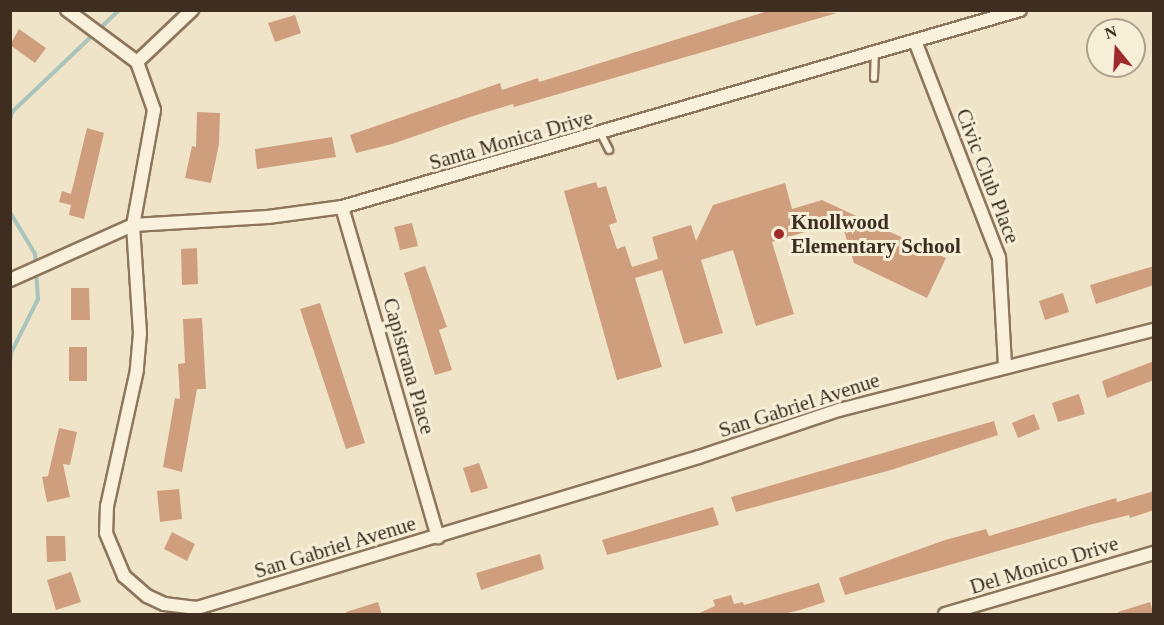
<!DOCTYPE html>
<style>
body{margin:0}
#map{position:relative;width:1164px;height:625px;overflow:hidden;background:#f0e4c8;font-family:Georgia,serif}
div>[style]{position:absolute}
.stream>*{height:4px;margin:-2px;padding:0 2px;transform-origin:2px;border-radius:2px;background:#a9c4bc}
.building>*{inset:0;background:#cf9f7d}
.roads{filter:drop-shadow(2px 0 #8d765c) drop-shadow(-2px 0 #8d765c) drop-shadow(0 2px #8d765c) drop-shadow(0 -2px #8d765c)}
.lane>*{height:6px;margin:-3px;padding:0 3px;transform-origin:3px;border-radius:3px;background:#faf1dc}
.street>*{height:12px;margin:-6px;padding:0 6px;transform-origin:6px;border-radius:6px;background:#faf1dc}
.dots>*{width:16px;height:16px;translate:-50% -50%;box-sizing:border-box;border:3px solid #f7eed8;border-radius:50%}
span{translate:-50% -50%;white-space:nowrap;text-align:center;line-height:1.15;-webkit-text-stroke:6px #f7eed8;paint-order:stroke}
.street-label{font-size:21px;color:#3d2e20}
.poi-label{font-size:21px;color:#3d2e20;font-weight:700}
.left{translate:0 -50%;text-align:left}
.frame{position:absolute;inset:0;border:12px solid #3d2e20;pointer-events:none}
.north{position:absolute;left:1086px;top:18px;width:60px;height:60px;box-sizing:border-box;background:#f7eed8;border:2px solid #ada18e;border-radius:50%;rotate:342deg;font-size:16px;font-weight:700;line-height:24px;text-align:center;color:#3d2e20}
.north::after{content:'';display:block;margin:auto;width:21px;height:27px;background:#9e2a2b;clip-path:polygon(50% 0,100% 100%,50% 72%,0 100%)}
</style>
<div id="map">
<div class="stream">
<div style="left:10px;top:120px;width:8px;rotate:-76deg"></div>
<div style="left:12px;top:112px;width:148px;rotate:-43.6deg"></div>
<div style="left:10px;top:212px;width:49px;rotate:59.2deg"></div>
<div style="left:35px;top:254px;width:45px;rotate:86.2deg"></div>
<div style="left:38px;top:299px;width:60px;rotate:116.6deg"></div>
<div style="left:11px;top:353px;width:9px;rotate:96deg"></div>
</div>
<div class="building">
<div style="clip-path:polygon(771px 10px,837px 13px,514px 107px,513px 104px,473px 116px,392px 144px,356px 153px,350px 135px,500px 83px,502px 90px,538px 78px,539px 82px)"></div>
<div style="clip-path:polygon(295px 15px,301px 33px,275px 42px,268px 23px)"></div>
<div style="clip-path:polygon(19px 29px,46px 48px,35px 63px,10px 45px)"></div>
<div style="clip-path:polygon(197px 112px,220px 113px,219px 144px,211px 183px,185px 178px,192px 146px,196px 147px)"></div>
<div style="clip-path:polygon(87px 128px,104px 133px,84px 219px,69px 215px,71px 205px,59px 202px,62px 191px,71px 194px)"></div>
<div style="clip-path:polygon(332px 137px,336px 157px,257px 169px,255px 149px)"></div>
<div style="clip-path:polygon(596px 182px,598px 188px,606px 186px,617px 222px,609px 225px,617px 249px,625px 246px,632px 267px,658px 259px,652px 237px,691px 225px,696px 241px,713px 205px,785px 183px,792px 209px,822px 200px,946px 258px,927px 298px,854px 263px,841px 221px,772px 242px,794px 314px,756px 326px,733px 250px,701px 260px,723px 333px,684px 344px,662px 270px,635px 278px,662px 367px,617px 380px,564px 191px)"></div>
<div style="clip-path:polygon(412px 223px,418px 246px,400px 250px,394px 227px)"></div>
<div style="clip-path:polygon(197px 248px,198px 284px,182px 285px,181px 249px)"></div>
<div style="clip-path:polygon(425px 266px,447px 327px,439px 330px,452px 370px,435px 375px,404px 273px)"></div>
<div style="clip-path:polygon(1154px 266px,1154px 285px,1096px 304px,1090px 285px)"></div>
<div style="clip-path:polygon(71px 288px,89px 288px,90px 320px,71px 320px)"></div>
<div style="clip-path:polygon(1063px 293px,1069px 312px,1045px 320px,1039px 301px)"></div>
<div style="clip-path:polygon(320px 303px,365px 443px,346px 449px,300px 309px)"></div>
<div style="clip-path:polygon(202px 318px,206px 389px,197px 389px,182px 472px,163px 467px,175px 398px,180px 399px,178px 364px,185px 363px,183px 319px)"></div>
<div style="clip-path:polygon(69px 347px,87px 347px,87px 381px,69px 381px)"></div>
<div style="clip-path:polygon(1154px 361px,1154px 380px,1107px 398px,1102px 381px)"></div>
<div style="clip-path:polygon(1079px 394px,1085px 414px,1058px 422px,1052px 403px)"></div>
<div style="clip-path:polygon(1034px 414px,1040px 429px,1018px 438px,1012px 423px)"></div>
<div style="clip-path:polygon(994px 421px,998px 435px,891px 470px,736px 512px,731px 497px)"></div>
<div style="clip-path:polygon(59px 428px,77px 432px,70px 465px,63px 464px,70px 497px,47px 502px,42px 477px,48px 476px)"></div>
<div style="clip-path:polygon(479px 463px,488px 488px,471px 493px,463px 468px)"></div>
<div style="clip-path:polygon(179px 489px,182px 519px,160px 522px,157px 491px)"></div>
<div style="clip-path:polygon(1154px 491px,1154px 510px,1130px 518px,1129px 515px,1089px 525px,845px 595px,839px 578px,945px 540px,986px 529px,989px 536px,1116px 498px,1117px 502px)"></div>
<div style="clip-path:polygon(713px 507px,719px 525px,607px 555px,602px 540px)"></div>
<div style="clip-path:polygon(172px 532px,195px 544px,187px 561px,164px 549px)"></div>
<div style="clip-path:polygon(46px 536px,65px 536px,66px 561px,47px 562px)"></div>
<div style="clip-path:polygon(540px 554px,544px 569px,481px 590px,476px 573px)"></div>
<div style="clip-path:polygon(71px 572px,81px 602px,56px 610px,47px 580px)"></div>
<div style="clip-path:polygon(819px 583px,825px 602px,800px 610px,779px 615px,695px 615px,715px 606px,713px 600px,731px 595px,734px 604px,743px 602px,744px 605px)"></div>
<div style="clip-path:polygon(378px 602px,382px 615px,347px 615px,346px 612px)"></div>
<div style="clip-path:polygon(1150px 602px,1154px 615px,1118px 615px,1118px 612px)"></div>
</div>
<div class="roads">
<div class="lane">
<div style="left:874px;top:78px;width:25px;rotate:-88deg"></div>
<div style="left:601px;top:134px;width:18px;rotate:63deg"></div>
</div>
<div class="street">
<div style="left:67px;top:10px;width:87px;rotate:36.6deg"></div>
<div style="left:137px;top:62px;width:51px;rotate:70.5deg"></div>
<div style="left:154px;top:110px;width:117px;rotate:100.3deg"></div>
<div style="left:133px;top:225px;width:108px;rotate:86.3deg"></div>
<div style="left:140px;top:333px;width:37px;rotate:95deg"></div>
<div style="left:137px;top:370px;width:139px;rotate:102.4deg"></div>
<div style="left:107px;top:506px;width:27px;rotate:92deg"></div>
<div style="left:106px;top:533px;width:47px;rotate:67.3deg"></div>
<div style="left:124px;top:576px;width:30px;rotate:41deg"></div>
<div style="left:147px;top:596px;width:19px;rotate:25deg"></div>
<div style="left:164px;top:604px;width:33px;rotate:7deg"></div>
<div style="left:197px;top:608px;width:524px;rotate:-16.74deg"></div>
<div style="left:699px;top:457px;width:148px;rotate:-18.6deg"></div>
<div style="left:839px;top:410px;width:325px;rotate:-14.3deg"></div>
<div style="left:915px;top:41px;width:233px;rotate:68.8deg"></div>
<div style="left:999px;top:258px;width:107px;rotate:86.8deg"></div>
<div style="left:137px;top:62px;width:76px;rotate:-43.4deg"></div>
<div style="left:342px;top:207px;width:344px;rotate:73.8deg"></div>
<div style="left:10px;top:280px;width:135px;rotate:-24.1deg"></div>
<div style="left:133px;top:225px;width:135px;rotate:-3.4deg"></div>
<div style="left:268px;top:217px;width:75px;rotate:-7.7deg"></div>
<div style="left:342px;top:207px;width:706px;rotate:-16.2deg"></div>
<div style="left:945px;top:614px;width:218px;rotate:-16.3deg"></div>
</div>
</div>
<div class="dots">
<div style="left:779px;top:234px;background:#9e2a2b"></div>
</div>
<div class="street-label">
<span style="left:511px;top:140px;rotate:-16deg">Santa Monica Drive</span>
<span style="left:988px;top:176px;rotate:69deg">Civic Club Place</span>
<span style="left:409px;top:366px;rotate:74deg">Capistrana Place</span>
<span style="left:799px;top:405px;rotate:-18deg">San Gabriel Avenue</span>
<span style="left:335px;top:547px;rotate:-17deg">San Gabriel Avenue</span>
<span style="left:1044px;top:565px;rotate:-17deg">Del Monico Drive</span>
</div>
<div class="poi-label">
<span class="left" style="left:791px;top:234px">Knollwood<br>Elementary School</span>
</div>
<div class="frame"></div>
<div class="north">N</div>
</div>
